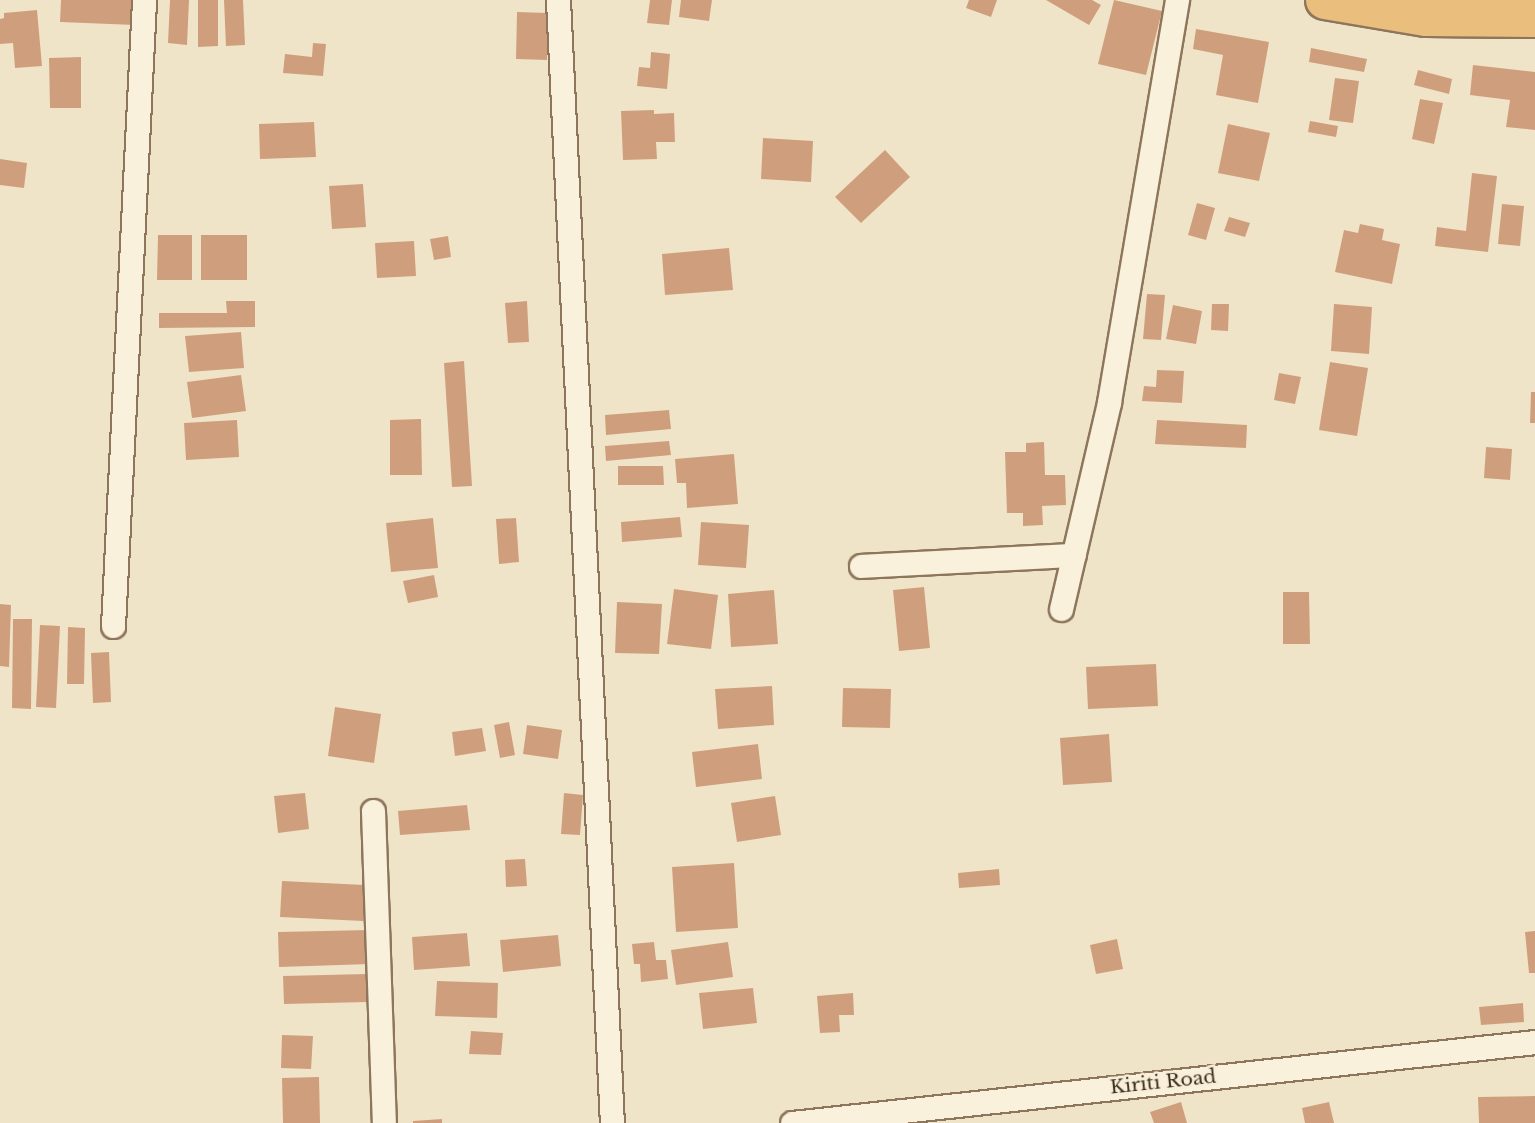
<!DOCTYPE html>
<style>
body{margin:0}
#map{position:relative;width:1535px;height:1123px;overflow:hidden;background:#f0e4c8;font-family:"Libre Baskerville",serif}
div>[style]{position:absolute}
.building>*{inset:0;background:#cf9f7d}
.roads{filter:drop-shadow(2px 0 #8d765c) drop-shadow(-2px 0 #8d765c) drop-shadow(0 2px #8d765c) drop-shadow(0 -2px #8d765c)}
.minor>*{height:23px;margin:-11.5px;padding:0 11.5px;transform-origin:11.5px;border-radius:11.5px;background:#faf1dc}
.trunk>*{height:38px;margin:-19px;padding:0 19px;transform-origin:19px;border-radius:19px;background:#eabe7c}
span{translate:-50% -50%;white-space:nowrap;text-align:center;line-height:1.15;-webkit-text-stroke:5px #f7eed8;paint-order:stroke}
.street-label{font-size:19px;color:#3d2e20}
</style>
<div id="map">
<div class="building">
<div style="clip-path:polygon(61px 0,136px 0,135px 25px,60px 22px)"></div>
<div style="clip-path:polygon(170px 0,189px 0,187px 45px,168px 43px)"></div>
<div style="clip-path:polygon(198px 0,218px 0,218px 46px,198px 47px)"></div>
<div style="clip-path:polygon(224px 0,243px 0,245px 45px,226px 46px)"></div>
<div style="clip-path:polygon(650px 0,672px 0,669px 25px,647px 23px)"></div>
<div style="clip-path:polygon(681px 0,712px 0,709px 21px,679px 17px)"></div>
<div style="clip-path:polygon(969px 0,997px 0,991px 17px,966px 8px)"></div>
<div style="clip-path:polygon(1046px 0,1092px 0,1101px 5px,1089px 25px)"></div>
<div style="clip-path:polygon(1114px 0,1162px 11px,1146px 75px,1098px 64px)"></div>
<div style="clip-path:polygon(37px 10px,42px 66px,15px 68px,13px 43px,0 44px,0 19px,4px 18px,4px 13px)"></div>
<div style="clip-path:polygon(517px 12px,548px 13px,547px 60px,516px 59px)"></div>
<div style="clip-path:polygon(1196px 29px,1269px 42px,1258px 103px,1216px 95px,1223px 55px,1193px 49px)"></div>
<div style="clip-path:polygon(313px 43px,326px 44px,323px 76px,283px 73px,285px 54px,312px 57px)"></div>
<div style="clip-path:polygon(1311px 48px,1367px 59px,1364px 72px,1309px 62px)"></div>
<div style="clip-path:polygon(651px 52px,670px 54px,667px 89px,637px 86px,639px 67px,650px 68px)"></div>
<div style="clip-path:polygon(81px 57px,81px 108px,50px 108px,49px 58px)"></div>
<div style="clip-path:polygon(1473px 65px,1535px 72px,1535px 130px,1506px 127px,1510px 100px,1470px 95px)"></div>
<div style="clip-path:polygon(1418px 70px,1452px 79px,1449px 94px,1414px 85px)"></div>
<div style="clip-path:polygon(1335px 78px,1359px 81px,1353px 123px,1329px 120px)"></div>
<div style="clip-path:polygon(1420px 99px,1443px 103px,1434px 144px,1412px 139px)"></div>
<div style="clip-path:polygon(654px 110px,654px 114px,674px 113px,675px 142px,656px 142px,657px 159px,623px 160px,621px 111px)"></div>
<div style="clip-path:polygon(1310px 121px,1338px 126px,1336px 137px,1308px 132px)"></div>
<div style="clip-path:polygon(314px 122px,316px 157px,260px 159px,259px 124px)"></div>
<div style="clip-path:polygon(1228px 124px,1270px 133px,1259px 181px,1218px 173px)"></div>
<div style="clip-path:polygon(763px 138px,813px 141px,811px 182px,761px 179px)"></div>
<div style="clip-path:polygon(885px 150px,910px 177px,861px 223px,835px 197px)"></div>
<div style="clip-path:polygon(0 159px,27px 163px,24px 188px,0 185px)"></div>
<div style="clip-path:polygon(1472px 173px,1497px 176px,1488px 252px,1435px 246px,1437px 227px,1466px 231px)"></div>
<div style="clip-path:polygon(363px 184px,366px 227px,332px 229px,329px 186px)"></div>
<div style="clip-path:polygon(1197px 203px,1215px 208px,1206px 240px,1188px 235px)"></div>
<div style="clip-path:polygon(1502px 204px,1524px 206px,1520px 246px,1498px 244px)"></div>
<div style="clip-path:polygon(1229px 217px,1250px 223px,1245px 237px,1224px 231px)"></div>
<div style="clip-path:polygon(1360px 224px,1384px 229px,1382px 240px,1400px 244px,1392px 284px,1335px 272px,1344px 230px,1358px 233px)"></div>
<div style="clip-path:polygon(158px 235px,192px 235px,192px 280px,157px 280px)"></div>
<div style="clip-path:polygon(201px 235px,247px 235px,247px 280px,201px 280px)"></div>
<div style="clip-path:polygon(448px 236px,451px 257px,434px 260px,430px 239px)"></div>
<div style="clip-path:polygon(414px 241px,416px 276px,377px 278px,375px 243px)"></div>
<div style="clip-path:polygon(729px 248px,733px 290px,665px 295px,662px 254px)"></div>
<div style="clip-path:polygon(1147px 294px,1165px 295px,1161px 340px,1143px 339px)"></div>
<div style="clip-path:polygon(226px 301px,255px 301px,255px 327px,159px 328px,159px 313px,227px 313px)"></div>
<div style="clip-path:polygon(527px 301px,529px 342px,508px 343px,505px 303px)"></div>
<div style="clip-path:polygon(1212px 304px,1229px 304px,1228px 331px,1211px 330px)"></div>
<div style="clip-path:polygon(1334px 304px,1372px 307px,1369px 354px,1331px 351px)"></div>
<div style="clip-path:polygon(1173px 305px,1202px 311px,1196px 344px,1166px 339px)"></div>
<div style="clip-path:polygon(241px 332px,244px 368px,189px 372px,185px 336px)"></div>
<div style="clip-path:polygon(464px 361px,472px 486px,452px 487px,444px 363px)"></div>
<div style="clip-path:polygon(1330px 362px,1368px 368px,1357px 436px,1319px 430px)"></div>
<div style="clip-path:polygon(1157px 370px,1184px 371px,1182px 403px,1142px 401px,1144px 386px,1156px 387px)"></div>
<div style="clip-path:polygon(1279px 373px,1301px 377px,1295px 404px,1274px 400px)"></div>
<div style="clip-path:polygon(241px 375px,246px 411px,192px 418px,187px 382px)"></div>
<div style="clip-path:polygon(1531px 392px,1535px 392px,1535px 423px,1530px 423px)"></div>
<div style="clip-path:polygon(669px 410px,671px 429px,606px 435px,605px 415px)"></div>
<div style="clip-path:polygon(421px 419px,422px 475px,390px 475px,390px 420px)"></div>
<div style="clip-path:polygon(237px 420px,239px 457px,186px 460px,184px 423px)"></div>
<div style="clip-path:polygon(1157px 420px,1247px 425px,1246px 448px,1155px 444px)"></div>
<div style="clip-path:polygon(669px 441px,671px 455px,606px 461px,605px 446px)"></div>
<div style="clip-path:polygon(1044px 442px,1045px 475px,1065px 475px,1066px 505px,1042px 506px,1043px 525px,1023px 526px,1023px 513px,1007px 513px,1005px 452px,1026px 452px,1026px 443px)"></div>
<div style="clip-path:polygon(1486px 447px,1512px 449px,1510px 480px,1484px 478px)"></div>
<div style="clip-path:polygon(734px 454px,738px 504px,687px 508px,686px 483px,677px 483px,675px 459px)"></div>
<div style="clip-path:polygon(618px 466px,663px 466px,664px 485px,618px 485px)"></div>
<div style="clip-path:polygon(680px 517px,682px 537px,622px 542px,621px 522px)"></div>
<div style="clip-path:polygon(433px 518px,438px 568px,391px 572px,386px 523px)"></div>
<div style="clip-path:polygon(516px 518px,519px 562px,499px 564px,496px 519px)"></div>
<div style="clip-path:polygon(701px 522px,749px 525px,746px 568px,698px 565px)"></div>
<div style="clip-path:polygon(434px 575px,438px 597px,408px 603px,403px 581px)"></div>
<div style="clip-path:polygon(924px 587px,930px 648px,899px 651px,893px 590px)"></div>
<div style="clip-path:polygon(674px 589px,718px 595px,711px 649px,667px 644px)"></div>
<div style="clip-path:polygon(774px 590px,778px 644px,731px 647px,728px 594px)"></div>
<div style="clip-path:polygon(1283px 592px,1309px 592px,1310px 644px,1283px 644px)"></div>
<div style="clip-path:polygon(617px 602px,662px 604px,659px 654px,615px 653px)"></div>
<div style="clip-path:polygon(0 604px,11px 605px,9px 667px,0 666px)"></div>
<div style="clip-path:polygon(13px 619px,32px 619px,31px 709px,12px 708px)"></div>
<div style="clip-path:polygon(40px 625px,60px 626px,56px 708px,36px 707px)"></div>
<div style="clip-path:polygon(68px 627px,85px 628px,84px 684px,67px 684px)"></div>
<div style="clip-path:polygon(109px 652px,111px 702px,93px 703px,91px 653px)"></div>
<div style="clip-path:polygon(1156px 664px,1158px 706px,1088px 709px,1086px 667px)"></div>
<div style="clip-path:polygon(772px 686px,774px 725px,718px 729px,715px 689px)"></div>
<div style="clip-path:polygon(843px 688px,891px 689px,890px 728px,842px 727px)"></div>
<div style="clip-path:polygon(335px 707px,381px 714px,374px 763px,328px 756px)"></div>
<div style="clip-path:polygon(509px 722px,515px 755px,500px 758px,494px 725px)"></div>
<div style="clip-path:polygon(527px 725px,562px 730px,558px 759px,523px 754px)"></div>
<div style="clip-path:polygon(482px 728px,486px 751px,455px 756px,452px 732px)"></div>
<div style="clip-path:polygon(1109px 734px,1112px 782px,1063px 785px,1060px 738px)"></div>
<div style="clip-path:polygon(758px 744px,762px 779px,696px 787px,692px 752px)"></div>
<div style="clip-path:polygon(305px 793px,309px 829px,278px 833px,274px 796px)"></div>
<div style="clip-path:polygon(564px 793px,583px 795px,580px 835px,561px 834px)"></div>
<div style="clip-path:polygon(775px 796px,781px 835px,737px 842px,731px 803px)"></div>
<div style="clip-path:polygon(467px 805px,470px 830px,400px 835px,398px 811px)"></div>
<div style="clip-path:polygon(525px 859px,527px 886px,506px 887px,505px 860px)"></div>
<div style="clip-path:polygon(734px 863px,738px 928px,676px 932px,672px 867px)"></div>
<div style="clip-path:polygon(999px 869px,1000px 885px,959px 888px,958px 873px)"></div>
<div style="clip-path:polygon(282px 881px,365px 885px,363px 921px,280px 917px)"></div>
<div style="clip-path:polygon(370px 930px,370px 964px,279px 967px,278px 932px)"></div>
<div style="clip-path:polygon(1535px 931px,1535px 973px,1529px 973px,1525px 932px)"></div>
<div style="clip-path:polygon(467px 933px,470px 966px,414px 970px,412px 937px)"></div>
<div style="clip-path:polygon(558px 935px,561px 966px,503px 972px,500px 940px)"></div>
<div style="clip-path:polygon(1117px 939px,1123px 969px,1096px 974px,1090px 945px)"></div>
<div style="clip-path:polygon(654px 942px,656px 960px,666px 960px,668px 979px,641px 982px,640px 964px,634px 964px,632px 944px)"></div>
<div style="clip-path:polygon(728px 942px,733px 977px,676px 985px,671px 950px)"></div>
<div style="clip-path:polygon(367px 974px,367px 1002px,284px 1004px,283px 976px)"></div>
<div style="clip-path:polygon(437px 981px,498px 983px,497px 1018px,435px 1016px)"></div>
<div style="clip-path:polygon(753px 988px,757px 1023px,703px 1029px,699px 993px)"></div>
<div style="clip-path:polygon(853px 993px,854px 1015px,839px 1015px,840px 1032px,820px 1033px,817px 996px)"></div>
<div style="clip-path:polygon(1523px 1003px,1524px 1022px,1481px 1025px,1479px 1007px)"></div>
<div style="clip-path:polygon(471px 1031px,503px 1033px,501px 1055px,469px 1054px)"></div>
<div style="clip-path:polygon(282px 1035px,313px 1036px,311px 1069px,281px 1068px)"></div>
<div style="clip-path:polygon(319px 1077px,320px 1123px,283px 1123px,282px 1078px)"></div>
<div style="clip-path:polygon(1535px 1096px,1535px 1123px,1479px 1123px,1478px 1097px)"></div>
<div style="clip-path:polygon(1181px 1102px,1187px 1123px,1154px 1123px,1150px 1112px)"></div>
<div style="clip-path:polygon(1329px 1102px,1334px 1123px,1305px 1123px,1302px 1108px)"></div>
<div style="clip-path:polygon(442px 1119px,442px 1123px,413px 1123px,413px 1121px)"></div>
</div>
<div class="roads">
<div class="minor">
<div style="left:558px;top:0;width:1124px;rotate:87.25deg"></div>
<div style="left:861px;top:566px;width:213px;rotate:-3deg"></div>
<div style="left:1061px;top:609px;width:212px;rotate:-76.9deg"></div>
<div style="left:1109px;top:402px;width:408px;rotate:-80.4deg"></div>
<div style="left:113px;top:626px;width:627px;rotate:-87.16deg"></div>
<div style="left:373px;top:811px;width:312px;rotate:88deg"></div>
<div style="left:792px;top:1123px;width:747px;rotate:-6.22deg"></div>
</div>
<div class="trunk">
<div style="left:1325px;top:0;width:102px;rotate:9.6deg"></div>
<div style="left:1426px;top:17px;width:109px;rotate:0.5deg"></div>
</div>
</div>
<div class="street-label">
<span style="left:1163px;top:1082px;rotate:-6deg">Kiriti Road</span>
</div>
</div>
